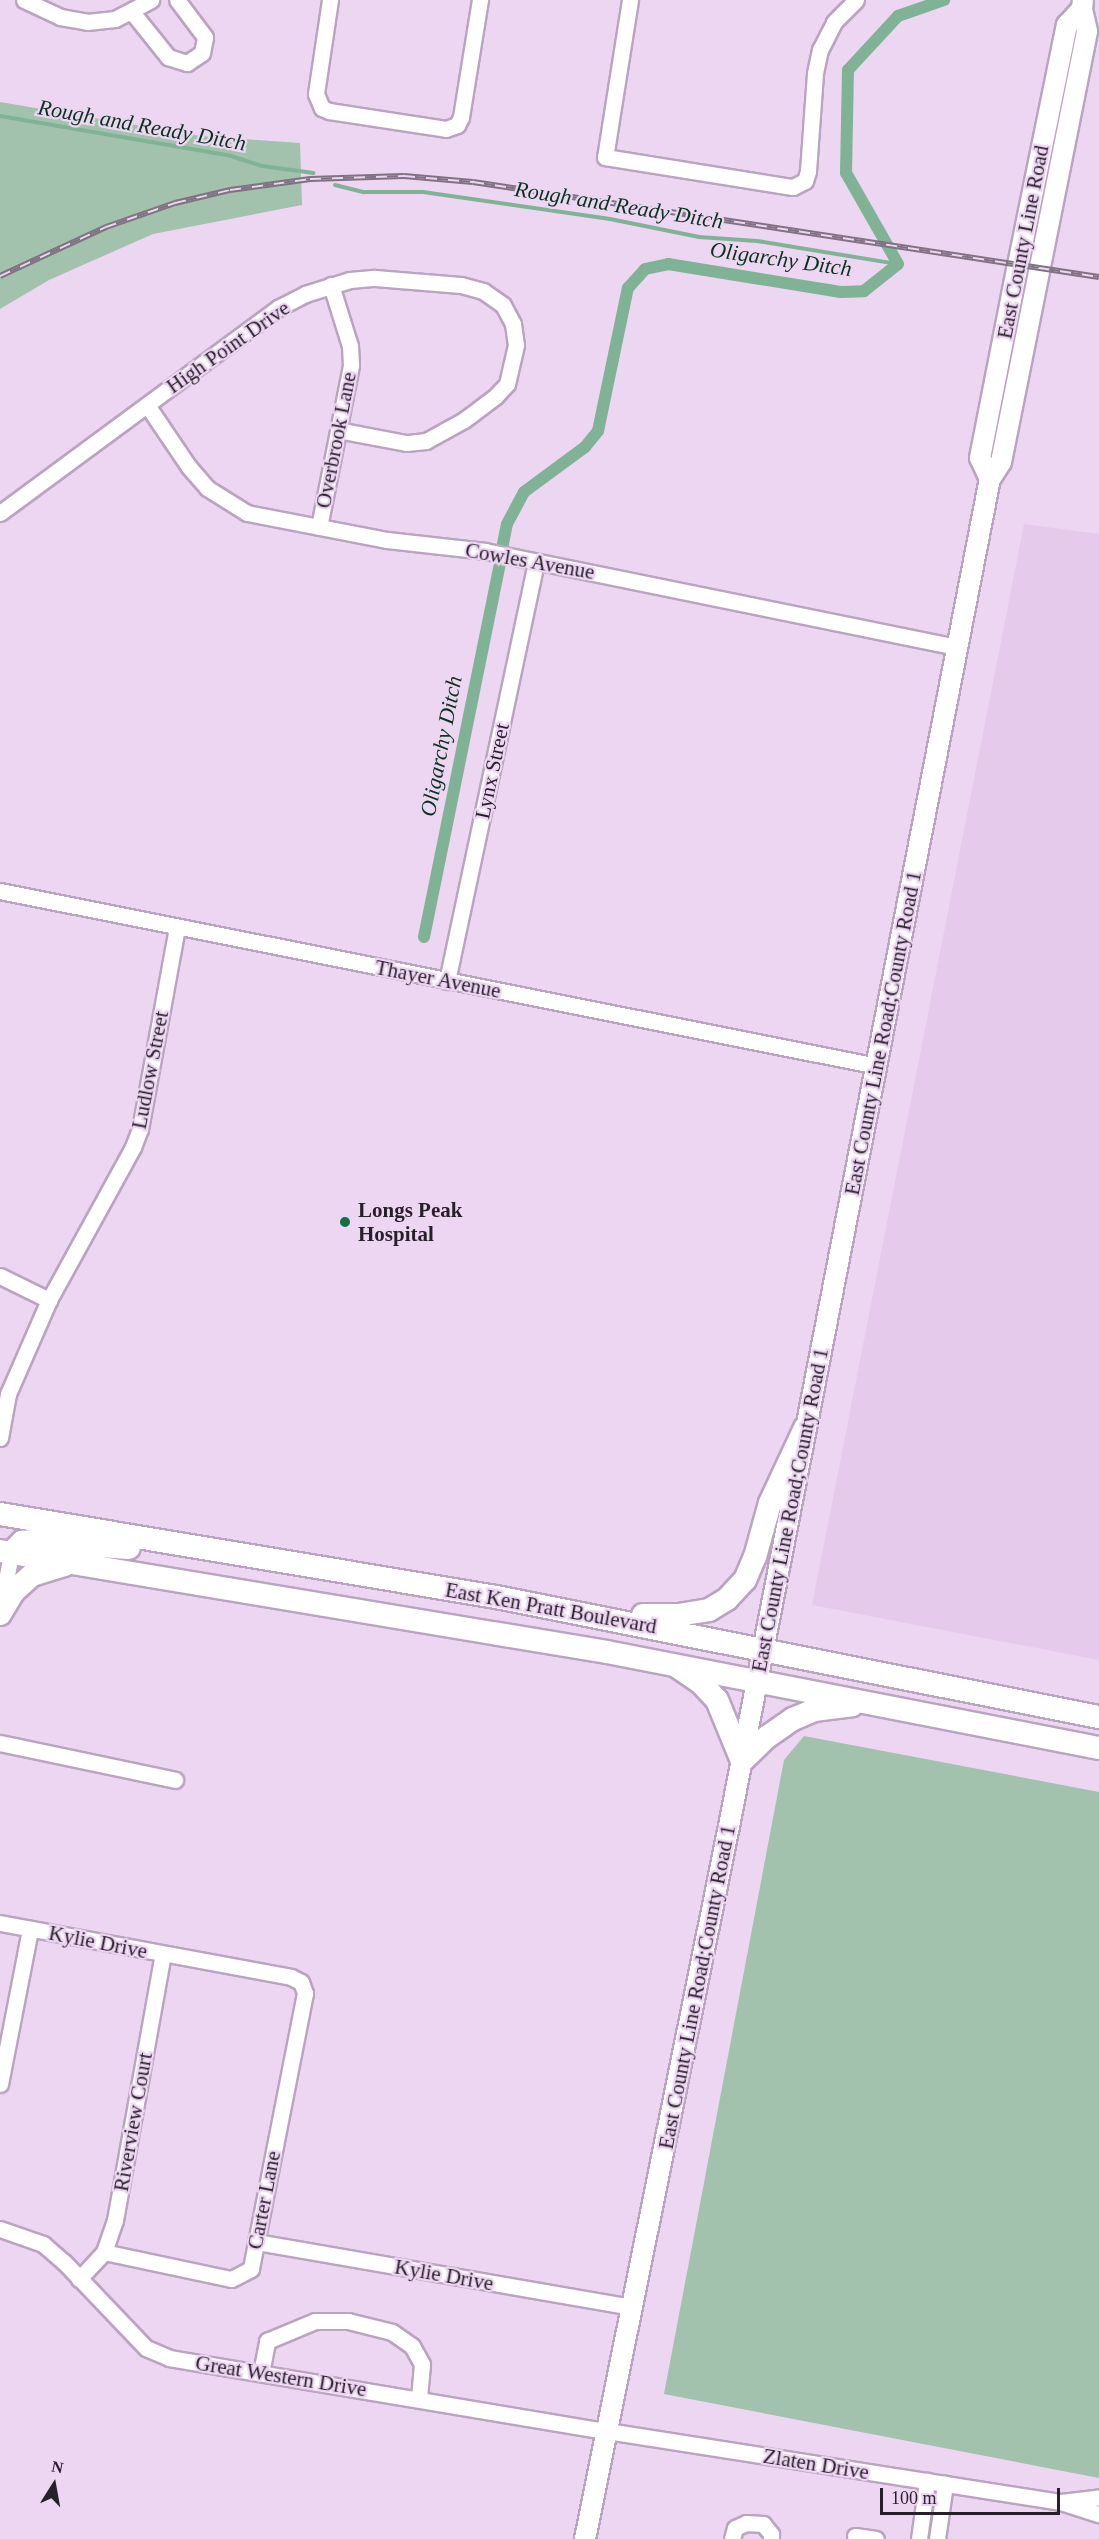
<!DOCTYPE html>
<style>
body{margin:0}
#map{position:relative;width:1099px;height:2539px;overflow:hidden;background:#edd6f2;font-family:"Times New Roman",serif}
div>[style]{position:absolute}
.built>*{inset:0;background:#e6caec}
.green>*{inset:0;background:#a2c2ae}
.stream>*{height:4px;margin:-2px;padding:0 2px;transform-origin:2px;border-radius:2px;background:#80b395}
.canal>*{height:12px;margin:-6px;padding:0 6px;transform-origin:6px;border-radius:6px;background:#80b395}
.roads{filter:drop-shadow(2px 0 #baa4bf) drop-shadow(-2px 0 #baa4bf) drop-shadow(0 2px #baa4bf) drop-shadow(0 -2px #baa4bf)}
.minor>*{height:15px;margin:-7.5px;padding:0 7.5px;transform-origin:7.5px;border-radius:7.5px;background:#fff}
.major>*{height:20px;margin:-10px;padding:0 10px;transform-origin:10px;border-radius:10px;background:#fff}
.highway>*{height:22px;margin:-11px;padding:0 11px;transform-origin:11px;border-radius:11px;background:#fff}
.rail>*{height:6px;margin-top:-3px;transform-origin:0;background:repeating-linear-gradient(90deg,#edd6f2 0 11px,#807183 0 22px);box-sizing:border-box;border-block:2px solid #807183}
.dots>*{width:16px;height:16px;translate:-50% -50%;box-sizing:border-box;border:3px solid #edd6f2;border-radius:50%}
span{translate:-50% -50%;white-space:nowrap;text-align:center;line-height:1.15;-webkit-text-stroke:4.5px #edd6f2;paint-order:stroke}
.street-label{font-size:21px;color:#271f29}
.poi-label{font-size:21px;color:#271f29;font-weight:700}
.left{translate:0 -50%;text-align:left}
.water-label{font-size:22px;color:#07331f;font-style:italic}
.north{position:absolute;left:24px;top:2455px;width:60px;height:60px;-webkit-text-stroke:4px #edd6f2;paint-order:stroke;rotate:11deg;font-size:16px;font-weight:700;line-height:24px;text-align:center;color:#271f29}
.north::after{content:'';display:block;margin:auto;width:21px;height:27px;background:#271f29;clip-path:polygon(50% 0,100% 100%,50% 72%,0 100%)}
.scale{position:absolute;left:880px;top:2488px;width:180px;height:27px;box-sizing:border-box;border:3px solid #271f29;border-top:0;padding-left:8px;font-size:18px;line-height:21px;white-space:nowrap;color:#271f29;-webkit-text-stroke:4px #edd6f2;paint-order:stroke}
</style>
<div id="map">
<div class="built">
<div style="clip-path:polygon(1024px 524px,1099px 534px,1099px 1660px,812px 1605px)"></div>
</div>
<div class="green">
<div style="clip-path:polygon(0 102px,201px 136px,300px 143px,302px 205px,153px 234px,49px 280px,0 309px)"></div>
<div style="clip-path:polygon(804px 1736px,1099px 1792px,1099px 2478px,664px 2394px,784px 1760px)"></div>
</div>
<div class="stream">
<div style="left:0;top:116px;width:234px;rotate:9.8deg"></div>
<div style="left:231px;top:156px;width:33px;rotate:18deg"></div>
<div style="left:262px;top:166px;width:52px;rotate:7.7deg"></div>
<div style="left:335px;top:185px;width:30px;rotate:14deg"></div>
<div style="left:364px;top:192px;width:59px"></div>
<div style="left:423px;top:192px;width:189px;rotate:8.2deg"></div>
<div style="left:610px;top:219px;width:91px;rotate:11.4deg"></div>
<div style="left:699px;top:237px;width:58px;rotate:3.9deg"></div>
<div style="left:757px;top:241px;width:143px;rotate:9.3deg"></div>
</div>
<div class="canal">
<div style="left:503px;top:544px;width:20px;rotate:-79deg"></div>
<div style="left:507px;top:524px;width:36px;rotate:-62deg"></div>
<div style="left:524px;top:492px;width:76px;rotate:-36.4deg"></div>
<div style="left:585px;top:447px;width:21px;rotate:-51deg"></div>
<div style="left:598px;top:431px;width:146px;rotate:-78.2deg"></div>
<div style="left:628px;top:288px;width:25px;rotate:-48deg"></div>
<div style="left:645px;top:269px;width:24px;rotate:-12deg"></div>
<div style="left:668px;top:264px;width:175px;rotate:9.2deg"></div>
<div style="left:841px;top:292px;width:23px;rotate:-2deg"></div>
<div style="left:864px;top:291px;width:43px;rotate:-38.5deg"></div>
<div style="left:898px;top:264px;width:105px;rotate:-119.7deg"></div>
<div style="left:846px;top:173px;width:103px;rotate:-88.9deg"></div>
<div style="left:848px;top:70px;width:74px;rotate:-47.2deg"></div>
<div style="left:898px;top:16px;width:49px;rotate:-19.2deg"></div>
<div style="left:424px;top:937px;width:381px;rotate:-78.5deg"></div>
</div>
<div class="roads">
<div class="minor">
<div style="left:24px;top:0;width:40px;rotate:25deg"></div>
<div style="left:60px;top:17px;width:27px;rotate:10deg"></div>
<div style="left:87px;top:22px;width:28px;rotate:-6deg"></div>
<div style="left:115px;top:19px;width:41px;rotate:-27.8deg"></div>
<div style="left:330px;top:0;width:95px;rotate:98.5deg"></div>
<div style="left:316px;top:94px;width:15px;rotate:67deg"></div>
<div style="left:322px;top:108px;width:8px;rotate:23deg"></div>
<div style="left:329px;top:111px;width:118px;rotate:8.7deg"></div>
<div style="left:446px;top:129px;width:12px;rotate:-20deg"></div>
<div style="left:457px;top:125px;width:9px;rotate:-63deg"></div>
<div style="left:461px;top:117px;width:119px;rotate:-80.8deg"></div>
<div style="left:630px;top:0;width:159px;rotate:99deg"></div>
<div style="left:605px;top:157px;width:190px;rotate:9.1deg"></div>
<div style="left:793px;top:187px;width:13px;rotate:-27deg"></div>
<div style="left:805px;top:181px;width:10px;rotate:-73deg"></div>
<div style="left:808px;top:171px;width:98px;rotate:-85.9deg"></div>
<div style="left:815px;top:73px;width:24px;rotate:-78deg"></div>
<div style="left:820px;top:50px;width:31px;rotate:-63deg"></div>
<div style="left:834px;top:22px;width:31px;rotate:-45deg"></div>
<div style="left:132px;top:12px;width:58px;rotate:51.3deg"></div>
<div style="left:168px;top:57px;width:20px;rotate:18deg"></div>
<div style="left:187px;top:63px;width:18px;rotate:-34deg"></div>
<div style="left:202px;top:53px;width:16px;rotate:-79deg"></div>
<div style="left:205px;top:37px;width:46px;rotate:-127.1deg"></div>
<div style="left:147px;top:405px;width:75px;rotate:55.9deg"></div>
<div style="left:189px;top:467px;width:28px;rotate:49deg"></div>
<div style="left:207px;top:488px;width:47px;rotate:32deg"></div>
<div style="left:247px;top:513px;width:143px;rotate:10.9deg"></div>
<div style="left:387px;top:540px;width:99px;rotate:6.4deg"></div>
<div style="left:485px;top:551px;width:483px;rotate:11.5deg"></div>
<div style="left:0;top:513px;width:345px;rotate:-36.4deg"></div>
<div style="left:278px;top:308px;width:30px;rotate:-27deg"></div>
<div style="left:305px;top:294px;width:47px;rotate:-17.3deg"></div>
<div style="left:350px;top:280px;width:25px;rotate:-5deg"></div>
<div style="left:375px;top:278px;width:86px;rotate:4.7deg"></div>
<div style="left:461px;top:285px;width:23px;rotate:15deg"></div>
<div style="left:483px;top:291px;width:24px;rotate:35deg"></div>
<div style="left:503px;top:305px;width:21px;rotate:62deg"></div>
<div style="left:513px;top:324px;width:21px;rotate:82deg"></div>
<div style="left:516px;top:345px;width:40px;rotate:103deg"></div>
<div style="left:507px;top:384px;width:16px;rotate:133deg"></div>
<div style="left:496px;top:396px;width:40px;rotate:143deg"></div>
<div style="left:464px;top:420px;width:43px;rotate:151.1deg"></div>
<div style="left:426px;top:441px;width:20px;rotate:174deg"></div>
<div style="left:406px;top:443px;width:69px;rotate:-169.2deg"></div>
<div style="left:319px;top:527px;width:165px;rotate:-78.8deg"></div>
<div style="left:351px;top:365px;width:19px;rotate:-93deg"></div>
<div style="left:350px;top:346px;width:64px;rotate:-107.3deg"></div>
<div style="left:0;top:891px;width:894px;rotate:11.28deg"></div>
<div style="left:447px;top:981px;width:429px;rotate:-78deg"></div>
<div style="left:0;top:1276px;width:55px;rotate:26.1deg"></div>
<div style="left:0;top:1438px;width:45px;rotate:-79.7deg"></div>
<div style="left:8px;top:1394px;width:103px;rotate:-66.4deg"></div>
<div style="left:49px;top:1300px;width:175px;rotate:-61.2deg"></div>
<div style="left:133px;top:1147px;width:19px;rotate:-69deg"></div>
<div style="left:140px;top:1129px;width:205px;rotate:-79.6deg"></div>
<div style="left:2px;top:1603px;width:51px;rotate:-79.8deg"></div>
<div style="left:0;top:1743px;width:179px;rotate:11.9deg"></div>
<div style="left:0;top:1923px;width:296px;rotate:10.5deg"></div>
<div style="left:291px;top:1977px;width:11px;rotate:27deg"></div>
<div style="left:301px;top:1982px;width:12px;rotate:70deg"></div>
<div style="left:305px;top:1993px;width:281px;rotate:101.1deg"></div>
<div style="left:251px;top:2269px;width:22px;rotate:153deg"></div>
<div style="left:231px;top:2279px;width:130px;rotate:-168deg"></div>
<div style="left:0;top:2084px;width:158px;rotate:-79deg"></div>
<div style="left:0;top:2229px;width:46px;rotate:19.2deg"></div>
<div style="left:43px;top:2244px;width:28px;rotate:41deg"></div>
<div style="left:64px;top:2262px;width:119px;rotate:46.4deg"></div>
<div style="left:146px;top:2348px;width:25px;rotate:23deg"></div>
<div style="left:169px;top:2358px;width:444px;rotate:9.5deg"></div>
<div style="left:607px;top:2431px;width:460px;rotate:8.9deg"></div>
<div style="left:1061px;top:2502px;width:40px;rotate:18deg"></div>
<div style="left:256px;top:2242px;width:382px;rotate:9.8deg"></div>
<div style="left:79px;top:2279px;width:37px;rotate:-47deg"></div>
<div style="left:104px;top:2252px;width:34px;rotate:-71deg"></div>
<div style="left:115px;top:2220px;width:270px;rotate:-79.8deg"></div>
<div style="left:261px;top:2373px;width:33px;rotate:-79deg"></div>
<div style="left:267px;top:2341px;width:52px;rotate:-22.6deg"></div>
<div style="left:315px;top:2321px;width:33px"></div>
<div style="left:348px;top:2321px;width:45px;rotate:14deg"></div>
<div style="left:392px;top:2332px;width:24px;rotate:35deg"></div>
<div style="left:412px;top:2346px;width:21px;rotate:61deg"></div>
<div style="left:422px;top:2364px;width:34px;rotate:95deg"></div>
<div style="left:1061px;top:2502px;width:38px;rotate:-7deg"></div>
<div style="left:855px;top:2536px;width:21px;rotate:8deg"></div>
<div style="left:732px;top:2539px;width:11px;rotate:-75deg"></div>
<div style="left:735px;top:2528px;width:12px;rotate:-24deg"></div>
<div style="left:746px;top:2523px;width:17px;rotate:3deg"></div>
<div style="left:763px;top:2524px;width:13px;rotate:51deg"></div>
<div style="left:771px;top:2534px;width:5px;rotate:90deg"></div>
<div style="left:919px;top:2539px;width:59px;rotate:-82.1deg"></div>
<div style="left:937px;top:2539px;width:56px;rotate:-81.7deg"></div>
</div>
<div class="major">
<div style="left:990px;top:479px;width:23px;rotate:-115deg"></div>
<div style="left:980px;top:458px;width:197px;rotate:-78.9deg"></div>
<div style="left:1018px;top:265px;width:245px;rotate:-78.5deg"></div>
<div style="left:1067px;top:25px;width:22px;rotate:-47deg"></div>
<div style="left:585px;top:2539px;width:732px;rotate:-78.58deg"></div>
<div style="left:730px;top:1821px;width:1367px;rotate:-79.04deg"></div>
<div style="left:990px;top:479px;width:20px;rotate:-57deg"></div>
<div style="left:1001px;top:462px;width:439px;rotate:-78.7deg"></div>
<div style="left:1087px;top:31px;width:23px;rotate:-103deg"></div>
<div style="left:1082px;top:9px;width:9px;rotate:-84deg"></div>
</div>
<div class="highway">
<div style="left:0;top:1514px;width:503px;rotate:9.5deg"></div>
<div style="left:496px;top:1597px;width:615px;rotate:11.26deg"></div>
<div style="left:0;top:1551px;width:615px;rotate:9.45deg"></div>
<div style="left:607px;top:1652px;width:501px;rotate:11.04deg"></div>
<div style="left:11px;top:1553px;width:16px;rotate:-45deg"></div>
<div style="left:22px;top:1542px;width:11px;rotate:-5deg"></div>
<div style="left:33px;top:1541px;width:96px;rotate:4.2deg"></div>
<div style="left:0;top:1614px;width:26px;rotate:-59deg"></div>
<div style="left:13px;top:1592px;width:25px;rotate:-42deg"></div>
<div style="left:32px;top:1575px;width:34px;rotate:-17deg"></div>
<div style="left:643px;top:1615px;width:35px"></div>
<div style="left:678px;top:1615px;width:31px;rotate:-9deg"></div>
<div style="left:709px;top:1610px;width:21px;rotate:-31deg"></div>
<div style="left:727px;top:1599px;width:26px;rotate:-47deg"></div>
<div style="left:745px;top:1580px;width:25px;rotate:-67deg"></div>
<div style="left:755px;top:1557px;width:56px;rotate:-74.5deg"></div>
<div style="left:770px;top:1503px;width:83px;rotate:-65deg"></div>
<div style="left:679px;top:1668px;width:27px;rotate:34deg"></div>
<div style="left:701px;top:1683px;width:23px;rotate:47deg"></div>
<div style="left:717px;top:1700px;width:66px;rotate:67.7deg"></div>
<div style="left:742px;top:1761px;width:35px;rotate:-44deg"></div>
<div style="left:767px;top:1737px;width:32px;rotate:-35deg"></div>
<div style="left:793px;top:1719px;width:23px;rotate:-23deg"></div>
<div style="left:814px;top:1710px;width:38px;rotate:-7deg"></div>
</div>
</div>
<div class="rail">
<div style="left:0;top:276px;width:117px;rotate:-24.8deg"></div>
<div style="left:106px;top:227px;width:73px;rotate:-19.2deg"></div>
<div style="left:175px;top:203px;width:57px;rotate:-13.3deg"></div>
<div style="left:230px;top:190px;width:81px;rotate:-7.8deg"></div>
<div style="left:310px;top:179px;width:94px;rotate:-1.8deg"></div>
<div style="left:404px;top:176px;width:69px;rotate:5deg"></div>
<div style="left:473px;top:182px;width:633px;rotate:8.63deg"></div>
</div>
<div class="dots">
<div style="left:345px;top:1222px;background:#0f7146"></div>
</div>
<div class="street-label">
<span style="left:1023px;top:242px;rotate:-79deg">East County Line Road</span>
<span style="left:228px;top:347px;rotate:-35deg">High Point Drive</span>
<span style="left:336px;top:440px;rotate:-79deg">Overbrook Lane</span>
<span style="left:530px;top:561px;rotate:10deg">Cowles Avenue</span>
<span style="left:492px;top:771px;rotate:-78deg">Lynx Street</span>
<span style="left:438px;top:979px;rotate:11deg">Thayer Avenue</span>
<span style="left:883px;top:1033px;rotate:-79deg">East County Line Road;County Road 1</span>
<span style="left:150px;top:1070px;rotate:-79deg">Ludlow Street</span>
<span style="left:790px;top:1510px;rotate:-79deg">East County Line Road;County Road 1</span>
<span style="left:551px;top:1608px;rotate:10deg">East Ken Pratt Boulevard</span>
<span style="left:98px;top:1942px;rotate:11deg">Kylie Drive</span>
<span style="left:697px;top:1987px;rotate:-79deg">East County Line Road;County Road 1</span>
<span style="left:133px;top:2122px;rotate:-80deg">Riverview Court</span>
<span style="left:264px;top:2200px;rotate:-79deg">Carter Lane</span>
<span style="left:444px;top:2275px;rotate:10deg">Kylie Drive</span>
<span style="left:281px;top:2376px;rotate:9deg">Great Western Drive</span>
<span style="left:816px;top:2464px;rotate:9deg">Zlaten Drive</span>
</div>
<div class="poi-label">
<span class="left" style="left:358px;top:1222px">Longs Peak<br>Hospital</span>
</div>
<div class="water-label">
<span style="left:142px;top:125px;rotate:10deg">Rough and Ready Ditch</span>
<span style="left:619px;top:205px;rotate:9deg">Rough and Ready Ditch</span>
<span style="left:781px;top:259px;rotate:8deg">Oligarchy Ditch</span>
<span style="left:441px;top:746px;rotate:-79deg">Oligarchy Ditch</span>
</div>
<div class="north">N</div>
<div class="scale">100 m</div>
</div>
